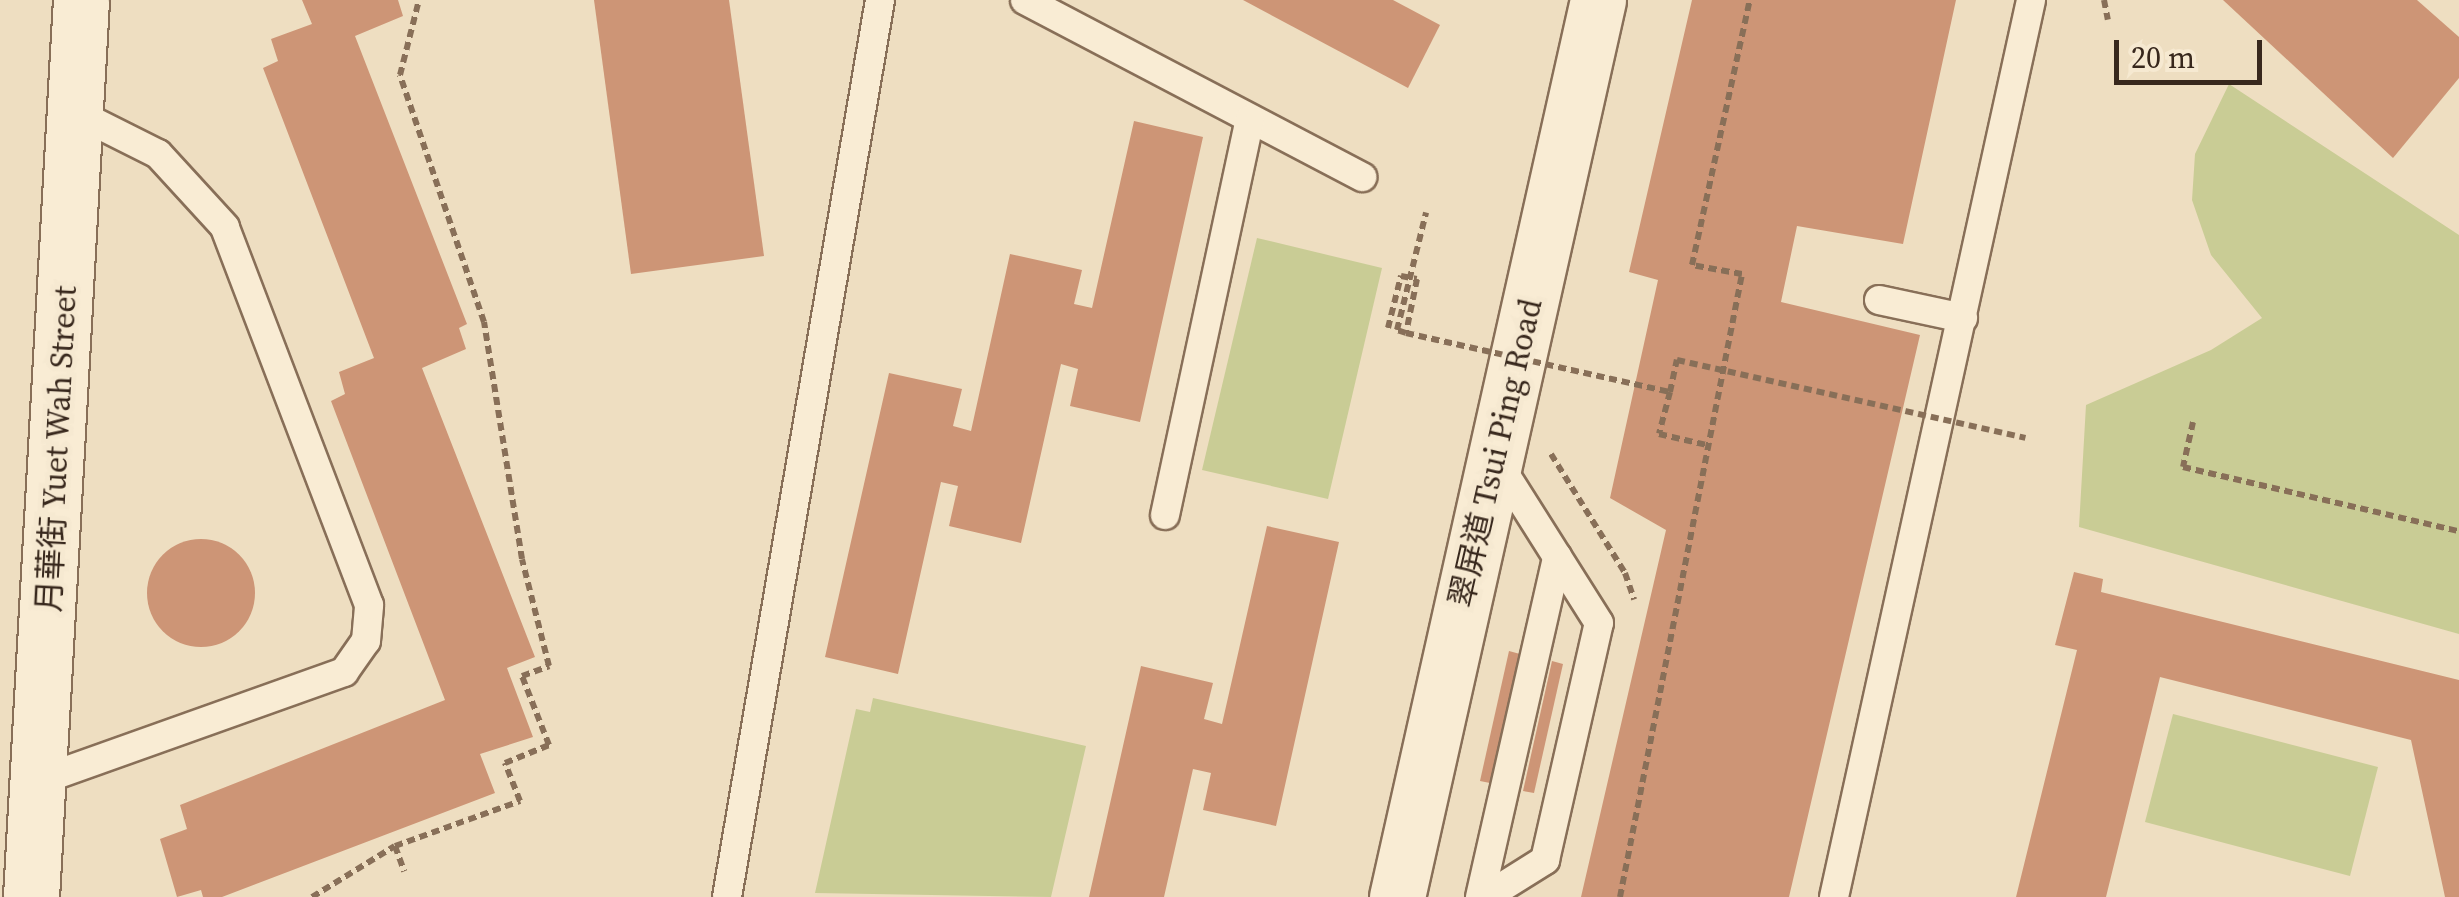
<!DOCTYPE html>
<meta charset="utf-8">
<style>
body{margin:0}
#map{position:relative;width:2459px;height:897px;overflow:hidden;background:#eedec1;font-family:"Source Serif 4","Noto Sans TC",serif}
div>[style]{position:absolute}
.green>*{inset:0;background:#c9cc95}
.building>*{inset:0;background:#cd9576}
.round{border-radius:50%}
.path>*{height:6px;margin-top:-3px;transform-origin:0;background:repeating-linear-gradient(90deg,#886f58 0 8px,transparent 0 13px)}
.roads{filter:drop-shadow(2px 0 #886f58) drop-shadow(-2px 0 #886f58) drop-shadow(0 2px #886f58) drop-shadow(0 -2px #886f58)}
.lane>*{height:28px;margin:-14px;padding:0 14px;transform-origin:14px;border-radius:14px;background:#f9ecd4}
.street>*{height:55px;margin:-27.5px;padding:0 27.5px;transform-origin:27.5px;border-radius:27.5px;background:#f9ecd4}
.secondary>*{height:55px;margin:-27.5px;padding:0 27.5px;transform-origin:27.5px;border-radius:27.5px;background:#f9ecd4}
.path-bridge>*{height:6px;margin-top:-3px;transform-origin:0;background:repeating-linear-gradient(90deg,#886f58 0 8px,transparent 0 13px)}
span{translate:-50% -50%;white-space:nowrap;text-align:center;line-height:1.15;-webkit-text-stroke:10px #f6e9d1;paint-order:stroke}
.street-label{font-size:32px;color:#38281d}
.scale{position:absolute;left:2114px;top:40px;width:148px;height:45px;box-sizing:border-box;border:5px solid #38281d;border-top:0;padding-left:12px;font-size:30px;line-height:35px;white-space:nowrap;color:#38281d;-webkit-text-stroke:8px #f6e9d1;paint-order:stroke}
</style>
<div id="map">
<div class="green">
<div style="clip-path:polygon(2229px 84px,2459px 235px,2459px 634px,2079px 527px,2086px 405px,2211px 350px,2262px 318px,2211px 255px,2192px 200px,2195px 154px)"></div>
<div style="clip-path:polygon(1257px 238px,1382px 268px,1328px 499px,1202px 470px)"></div>
<div style="clip-path:polygon(873px 698px,1086px 746px,1051px 897px,815px 893px,856px 709px,870px 712px)"></div>
<div style="clip-path:polygon(2173px 714px,2378px 767px,2350px 876px,2145px 822px)"></div>
</div>
<div class="building">
<div style="clip-path:polygon(302px 0,398px 0,403px 16px,355px 36px,467px 324px,459px 328px,466px 349px,422px 368px,535px 657px,507px 668px,533px 737px,480px 754px,495px 793px,222px 897px,203px 897px,201px 890px,177px 897px,160px 839px,187px 829px,180px 805px,445px 700px,331px 401px,345px 394px,339px 372px,374px 358px,263px 68px,278px 61px,271px 39px,312px 24px)"></div>
<div style="clip-path:polygon(594px 0,729px 0,764px 256px,631px 274px)"></div>
<div style="clip-path:polygon(1243px 0,1393px 0,1440px 25px,1408px 88px)"></div>
<div style="clip-path:polygon(1692px 0,1956px 0,1903px 244px,1797px 226px,1781px 302px,1920px 335px,1789px 897px,1581px 897px,1666px 530px,1610px 498px,1658px 280px,1629px 272px)"></div>
<div style="clip-path:polygon(2223px 0,2417px 0,2459px 37px,2459px 78px,2393px 158px)"></div>
<div style="clip-path:polygon(1134px 121px,1203px 137px,1140px 422px,1070px 406px,1078px 369px,1061px 364px,1021px 543px,949px 526px,958px 486px,941px 482px,898px 674px,825px 657px,889px 373px,962px 389px,953px 426px,971px 431px,1010px 254px,1082px 270px,1074px 304px,1092px 308px)"></div>
<div style="clip-path:polygon(1267px 526px,1339px 542px,1276px 826px,1203px 810px,1211px 773px,1193px 769px,1164px 897px,1089px 897px,1141px 666px,1213px 683px,1204px 719px,1222px 724px)"></div>
<div class="round" style="left:147px;top:539px;width:108px;height:108px"></div>
<div style="clip-path:polygon(2074px 572px,2103px 579px,2101px 592px,2459px 680px,2459px 897px,2445px 897px,2411px 740px,2160px 677px,2106px 897px,2016px 897px,2077px 650px,2055px 645px)"></div>
<div style="clip-path:polygon(1509px 651px,1520px 654px,1490px 783px,1480px 781px)"></div>
<div style="clip-path:polygon(1552px 661px,1563px 664px,1534px 793px,1523px 791px)"></div>
</div>
<div class="path">
<div style="left:2104px;top:0;width:20px;rotate:79deg"></div>
<div style="left:1388px;top:328px;width:54px;rotate:-76deg"></div>
<div style="left:1401px;top:276px;width:16px;rotate:11deg"></div>
<div style="left:1417px;top:279px;width:55px;rotate:101.5deg"></div>
<div style="left:1406px;top:333px;width:9px;rotate:-162deg"></div>
<div style="left:1397px;top:330px;width:121px;rotate:-76.1deg"></div>
<div style="left:1670px;top:392px;width:43px;rotate:104.7deg"></div>
<div style="left:1659px;top:434px;width:53px;rotate:13deg"></div>
<div style="left:2193px;top:422px;width:46px;rotate:102.5deg"></div>
<div style="left:2183px;top:467px;width:283px;rotate:13.1deg"></div>
<div style="left:1551px;top:454px;width:140px;rotate:58.1deg"></div>
<div style="left:1625px;top:573px;width:28px;rotate:71deg"></div>
<div style="left:395px;top:846px;width:27px;rotate:70deg"></div>
<div style="left:312px;top:897px;width:97px;rotate:-31.6deg"></div>
<div style="left:395px;top:846px;width:133px;rotate:-19.8deg"></div>
<div style="left:520px;top:801px;width:41px;rotate:-111.5deg"></div>
<div style="left:505px;top:763px;width:48px;rotate:-22.2deg"></div>
<div style="left:549px;top:745px;width:74px;rotate:-111.4deg"></div>
<div style="left:522px;top:676px;width:29px;rotate:-20deg"></div>
<div style="left:549px;top:666px;width:110px;rotate:-104.2deg"></div>
<div style="left:522px;top:559px;width:240px;rotate:-99.1deg"></div>
<div style="left:484px;top:322px;width:261px;rotate:-108.8deg"></div>
<div style="left:400px;top:75px;width:77px;rotate:-75.8deg"></div>
<div style="left:1620px;top:897px;width:635px;rotate:-78.92deg"></div>
<div style="left:1742px;top:274px;width:51px;rotate:-169.8deg"></div>
<div style="left:1692px;top:265px;width:271px;rotate:-77.7deg"></div>
</div>
<div class="roads">
<div class="lane">
<div style="left:1025px;top:0;width:381px;rotate:27.7deg"></div>
<div style="left:1879px;top:300px;width:86px;rotate:12.1deg"></div>
<div style="left:1165px;top:515px;width:404px;rotate:-77.9deg"></div>
<div style="left:38px;top:781px;width:325px;rotate:-19.6deg"></div>
<div style="left:344px;top:672px;width:38px;rotate:-55deg"></div>
<div style="left:366px;top:641px;width:36px;rotate:-85deg"></div>
<div style="left:369px;top:605px;width:404px;rotate:-110.9deg"></div>
<div style="left:225px;top:227px;width:99px;rotate:-132.5deg"></div>
<div style="left:158px;top:154px;width:92px;rotate:-153.4deg"></div>
<div style="left:727px;top:897px;width:910px;rotate:-80.32deg"></div>
<div style="left:1480px;top:897px;width:349px;rotate:-77.2deg"></div>
<div style="left:1486px;top:897px;width:70px;rotate:-32.1deg"></div>
<div style="left:1545px;top:860px;width:243px;rotate:-77.2deg"></div>
<div style="left:1599px;top:623px;width:193px;rotate:-122.3deg"></div>
<div style="left:1834px;top:897px;width:918px;rotate:-77.61deg"></div>
</div>
<div class="street">
<div style="left:31px;top:897px;width:898px;rotate:-86.81deg"></div>
</div>
<div class="secondary">
<div style="left:1397px;top:897px;width:919px;rotate:-77.37deg"></div>
</div>
</div>
<div class="path-bridge">
<div style="left:1406px;top:333px;width:271px;rotate:12.6deg"></div>
<div style="left:1670px;top:392px;width:33px;rotate:-78deg"></div>
<div style="left:1677px;top:360px;width:357px;rotate:12.6deg"></div>
</div>
<div class="street-label">
<span style="left:57px;top:449px;rotate:-87deg">月華街 Yuet Wah Street</span>
<span style="left:1496px;top:453px;rotate:-77deg">翠屏道 Tsui Ping Road</span>
</div>
<div class="scale">20 m</div>
</div>
